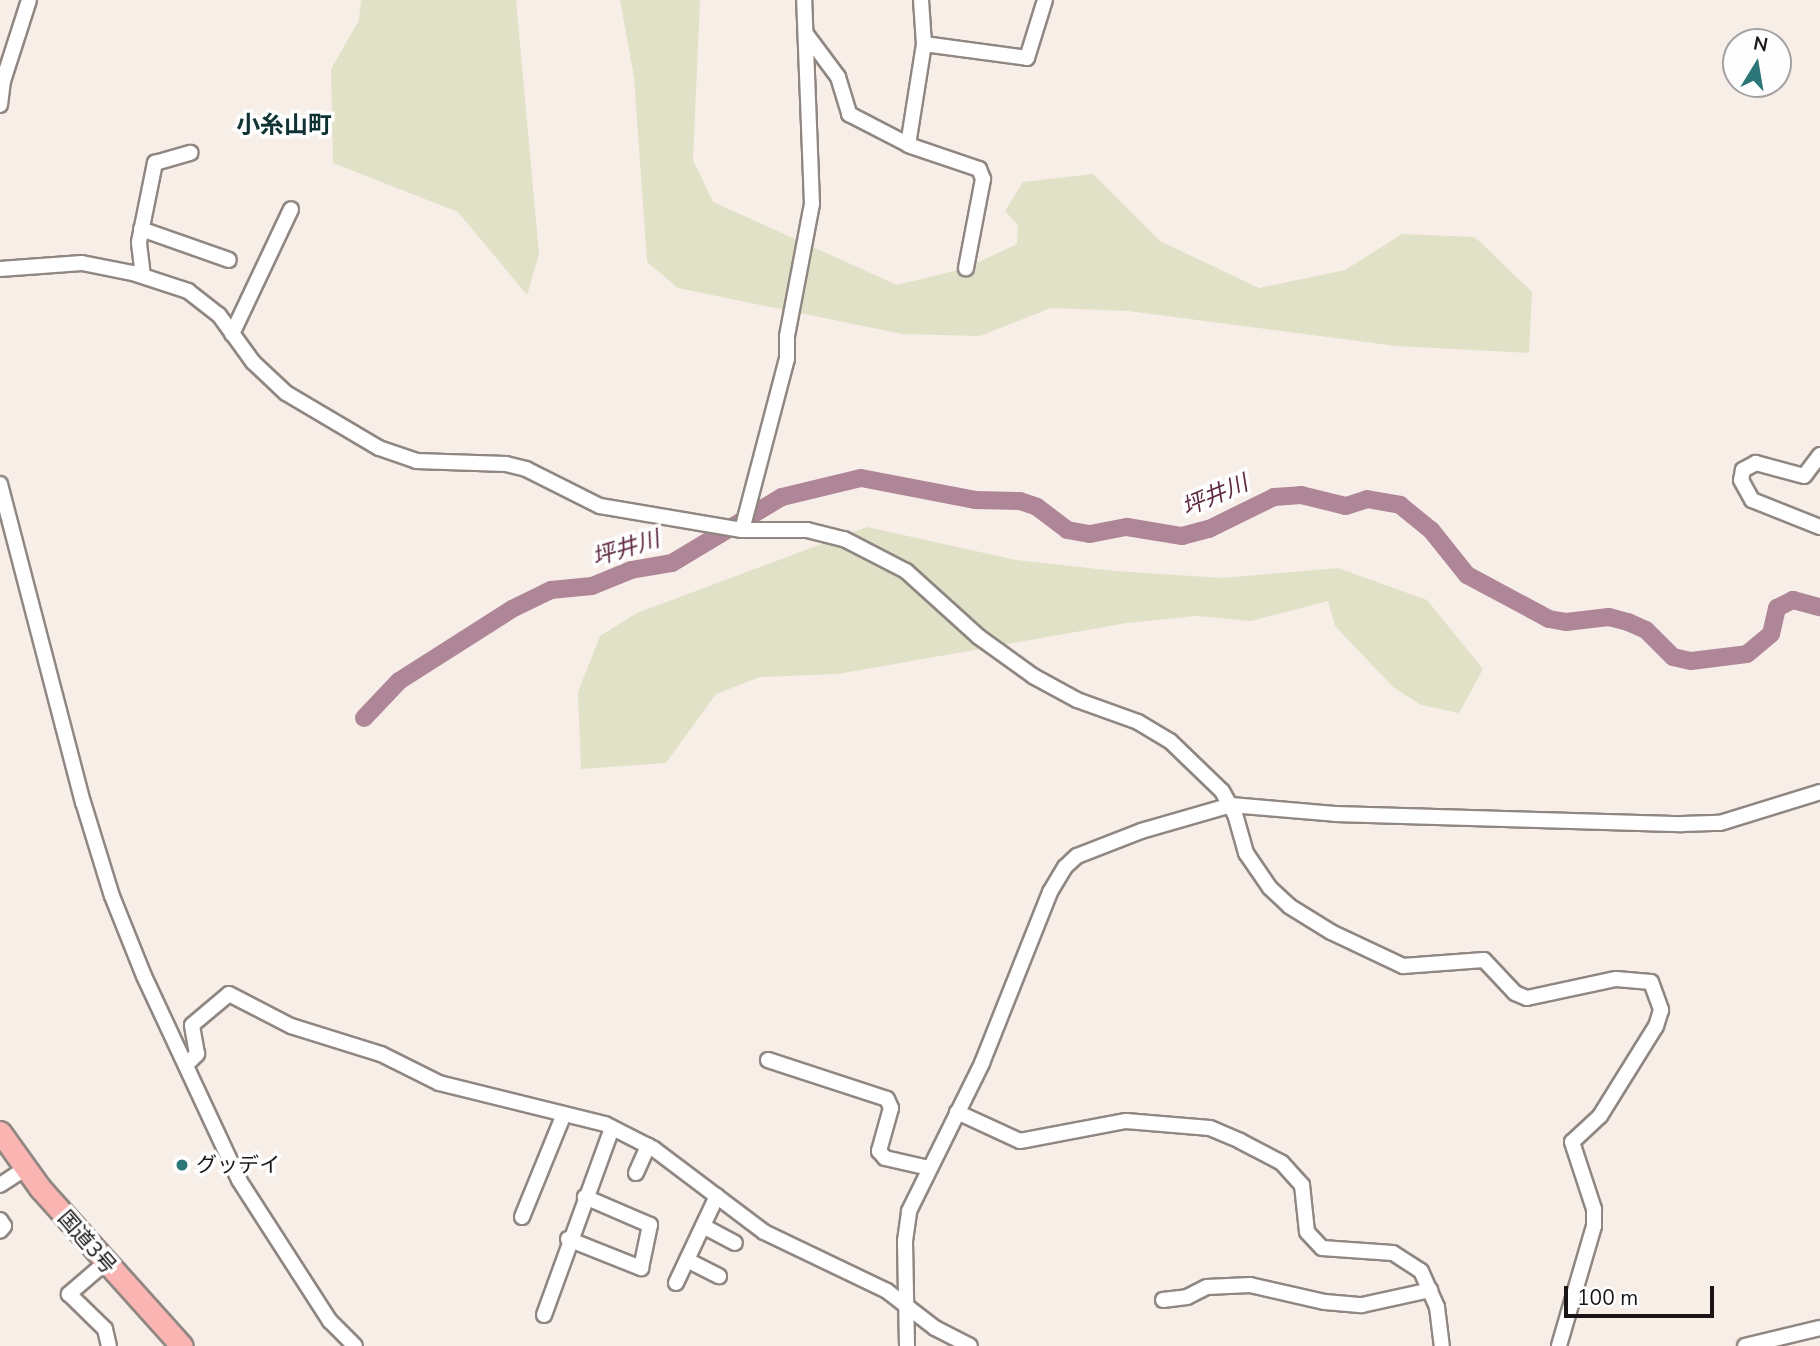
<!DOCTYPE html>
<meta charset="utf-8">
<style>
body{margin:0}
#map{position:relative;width:1820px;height:1346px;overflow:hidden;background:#f8eee8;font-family:"Nunito Sans","Noto Sans JP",sans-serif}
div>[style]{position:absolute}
.green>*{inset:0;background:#e0e1c6}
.river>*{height:18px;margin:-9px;padding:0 9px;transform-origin:9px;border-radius:9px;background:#af8697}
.roads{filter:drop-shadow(2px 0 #908782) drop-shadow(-2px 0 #908782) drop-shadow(0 2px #908782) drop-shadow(0 -2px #908782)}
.minor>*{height:14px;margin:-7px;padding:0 7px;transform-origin:7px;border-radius:7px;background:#fff}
.highway>*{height:21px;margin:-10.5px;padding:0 10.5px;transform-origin:10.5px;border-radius:10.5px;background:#fab5b2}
.dots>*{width:19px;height:19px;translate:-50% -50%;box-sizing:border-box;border:4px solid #fefefe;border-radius:50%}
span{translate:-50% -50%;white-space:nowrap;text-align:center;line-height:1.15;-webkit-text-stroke:7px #fefefe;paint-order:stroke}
.poi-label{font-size:21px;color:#1a1615}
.left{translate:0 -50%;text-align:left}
.street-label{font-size:21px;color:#1a1615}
.water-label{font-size:23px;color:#5f2942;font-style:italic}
.quarter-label{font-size:24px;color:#0f3233;font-weight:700}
.north{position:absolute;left:1722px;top:28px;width:70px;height:70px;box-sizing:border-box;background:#fefefe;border:2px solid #a3a1a1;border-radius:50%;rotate:11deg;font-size:19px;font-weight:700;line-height:28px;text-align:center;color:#1a1615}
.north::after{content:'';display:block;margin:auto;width:24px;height:32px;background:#2c7677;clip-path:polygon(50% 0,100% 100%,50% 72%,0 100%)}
.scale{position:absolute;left:1564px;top:1286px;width:150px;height:32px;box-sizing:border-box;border:4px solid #1a1615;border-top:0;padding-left:9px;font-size:21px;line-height:24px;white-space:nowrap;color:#1a1615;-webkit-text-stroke:5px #fefefe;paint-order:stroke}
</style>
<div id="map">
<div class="green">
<div style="clip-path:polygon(361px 0,516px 0,539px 254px,527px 295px,458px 212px,333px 163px,331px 69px,359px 20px)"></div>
<div style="clip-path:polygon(620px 0,700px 0,693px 160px,713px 202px,897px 285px,966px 268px,1017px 244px,1018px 225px,1005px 211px,1023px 182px,1093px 174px,1160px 241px,1259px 288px,1345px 270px,1402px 234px,1475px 237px,1532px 292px,1529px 353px,1396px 346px,1128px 311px,1051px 308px,980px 336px,902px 334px,678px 288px,647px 262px,634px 77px)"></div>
<div style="clip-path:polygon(867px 527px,1016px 560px,1116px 571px,1222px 578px,1338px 568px,1427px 600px,1483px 669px,1459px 713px,1421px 705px,1393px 687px,1335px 626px,1328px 601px,1251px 621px,1196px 616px,1127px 623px,838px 674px,760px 677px,716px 694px,666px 763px,581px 769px,578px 692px,600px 636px,637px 613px)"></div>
</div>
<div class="river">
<div style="left:364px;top:718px;width:51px;rotate:-46.6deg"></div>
<div style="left:399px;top:681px;width:134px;rotate:-32.5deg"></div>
<div style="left:512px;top:609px;width:43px;rotate:-26deg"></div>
<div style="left:551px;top:590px;width:41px;rotate:-5.6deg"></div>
<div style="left:592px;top:586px;width:42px;rotate:-22.3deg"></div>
<div style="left:631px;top:570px;width:42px;rotate:-9.7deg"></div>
<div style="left:672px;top:563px;width:128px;rotate:-31deg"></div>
<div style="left:782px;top:497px;width:81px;rotate:-13.5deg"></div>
<div style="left:861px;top:478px;width:116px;rotate:10.9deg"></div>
<div style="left:975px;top:500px;width:45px;rotate:1.3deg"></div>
<div style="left:1020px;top:501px;width:18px;rotate:19deg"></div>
<div style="left:1037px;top:507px;width:38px;rotate:37deg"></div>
<div style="left:1067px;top:530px;width:23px;rotate:10deg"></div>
<div style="left:1090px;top:534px;width:38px;rotate:-11deg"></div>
<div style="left:1127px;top:527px;width:56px;rotate:9.3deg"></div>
<div style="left:1182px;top:536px;width:28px;rotate:-15deg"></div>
<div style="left:1209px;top:529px;width:72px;rotate:-26.2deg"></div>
<div style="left:1274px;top:497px;width:27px;rotate:-4deg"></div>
<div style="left:1301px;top:495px;width:46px;rotate:13.7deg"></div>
<div style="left:1346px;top:506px;width:22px;rotate:-18deg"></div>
<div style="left:1367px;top:499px;width:34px;rotate:10deg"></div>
<div style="left:1400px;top:505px;width:40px;rotate:39deg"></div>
<div style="left:1431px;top:530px;width:58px;rotate:51.3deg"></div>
<div style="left:1467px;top:575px;width:93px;rotate:28.2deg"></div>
<div style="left:1549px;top:619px;width:17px;rotate:10deg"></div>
<div style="left:1566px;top:622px;width:43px;rotate:-6.6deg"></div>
<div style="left:1609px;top:617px;width:20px;rotate:15deg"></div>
<div style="left:1628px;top:622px;width:20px;rotate:24deg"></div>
<div style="left:1646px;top:630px;width:38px;rotate:45deg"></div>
<div style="left:1673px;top:657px;width:18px;rotate:13deg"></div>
<div style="left:1691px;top:661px;width:56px;rotate:-7.1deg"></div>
<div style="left:1747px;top:654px;width:31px;rotate:-40deg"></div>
<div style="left:1771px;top:634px;width:27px;rotate:-77deg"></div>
<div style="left:1777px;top:608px;width:18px;rotate:-27deg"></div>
<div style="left:1793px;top:600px;width:28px;rotate:15deg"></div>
</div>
<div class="roads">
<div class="minor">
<div style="left:806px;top:34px;width:54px;rotate:53.3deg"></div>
<div style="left:838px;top:77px;width:39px;rotate:73deg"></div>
<div style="left:849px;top:114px;width:70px;rotate:27.3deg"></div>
<div style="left:911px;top:146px;width:72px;rotate:18.7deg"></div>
<div style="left:979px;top:169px;width:11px;rotate:68deg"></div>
<div style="left:983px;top:179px;width:91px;rotate:100.8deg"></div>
<div style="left:924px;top:44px;width:104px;rotate:7.7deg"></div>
<div style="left:1027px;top:58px;width:61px;rotate:-72.8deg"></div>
<div style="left:0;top:105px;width:24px;rotate:-83deg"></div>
<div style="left:3px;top:81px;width:85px;rotate:-72.2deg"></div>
<div style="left:908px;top:145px;width:102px;rotate:-81deg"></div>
<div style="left:924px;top:44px;width:44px;rotate:-93.9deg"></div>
<div style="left:141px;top:229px;width:93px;rotate:19.4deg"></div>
<div style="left:0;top:269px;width:82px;rotate:-4.2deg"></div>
<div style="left:82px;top:263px;width:52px;rotate:11.1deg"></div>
<div style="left:133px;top:273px;width:58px;rotate:18.1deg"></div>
<div style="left:188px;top:291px;width:39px;rotate:38deg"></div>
<div style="left:219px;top:315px;width:58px;rotate:54.1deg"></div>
<div style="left:253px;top:362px;width:45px;rotate:43.2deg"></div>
<div style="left:286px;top:393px;width:108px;rotate:30.6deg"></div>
<div style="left:379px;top:448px;width:39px;rotate:19deg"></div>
<div style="left:416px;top:461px;width:90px;rotate:1.9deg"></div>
<div style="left:506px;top:464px;width:21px;rotate:14deg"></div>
<div style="left:526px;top:469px;width:83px;rotate:26.6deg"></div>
<div style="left:600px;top:506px;width:144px;rotate:9.6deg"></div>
<div style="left:742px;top:530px;width:65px"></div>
<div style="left:807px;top:530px;width:38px;rotate:14deg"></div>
<div style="left:844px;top:539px;width:70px;rotate:27.3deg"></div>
<div style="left:906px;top:571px;width:98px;rotate:42.1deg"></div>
<div style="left:979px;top:637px;width:67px;rotate:35.8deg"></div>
<div style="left:1033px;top:676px;width:50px;rotate:28.6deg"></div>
<div style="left:1077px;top:700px;width:65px;rotate:19.8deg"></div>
<div style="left:1138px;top:722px;width:37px;rotate:31deg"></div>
<div style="left:1170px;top:741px;width:72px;rotate:43.9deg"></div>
<div style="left:1222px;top:791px;width:26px;rotate:61deg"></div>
<div style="left:1235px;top:814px;width:41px;rotate:74.2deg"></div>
<div style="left:1246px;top:853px;width:42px;rotate:55.6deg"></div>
<div style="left:1270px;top:888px;width:26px;rotate:43deg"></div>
<div style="left:1289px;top:906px;width:49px;rotate:31.8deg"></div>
<div style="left:1331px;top:932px;width:80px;rotate:25.3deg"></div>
<div style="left:1403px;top:966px;width:81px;rotate:-4.2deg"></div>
<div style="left:1484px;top:960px;width:45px;rotate:46.8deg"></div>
<div style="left:1515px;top:993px;width:13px;rotate:23deg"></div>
<div style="left:1527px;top:998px;width:91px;rotate:-12.1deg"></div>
<div style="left:1616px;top:979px;width:35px;rotate:5deg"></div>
<div style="left:1651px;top:982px;width:30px;rotate:70deg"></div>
<div style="left:1661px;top:1010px;width:17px;rotate:107deg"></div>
<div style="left:1656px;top:1026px;width:106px;rotate:121.9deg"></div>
<div style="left:1600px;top:1116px;width:38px;rotate:137deg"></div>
<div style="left:1572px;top:1142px;width:71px;rotate:71.8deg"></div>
<div style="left:1594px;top:1209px;width:17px;rotate:90deg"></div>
<div style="left:1594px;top:1226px;width:125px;rotate:106.3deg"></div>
<div style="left:143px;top:276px;width:34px;rotate:-97deg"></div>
<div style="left:139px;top:242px;width:81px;rotate:-78.6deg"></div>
<div style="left:155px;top:163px;width:37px;rotate:-16deg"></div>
<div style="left:232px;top:334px;width:138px;rotate:-64.7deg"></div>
<div style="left:1820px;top:455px;width:26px;rotate:127deg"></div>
<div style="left:1804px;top:476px;width:50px;rotate:-164.8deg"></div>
<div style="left:1756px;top:463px;width:15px;rotate:152deg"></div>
<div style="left:1743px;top:470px;width:10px;rotate:101deg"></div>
<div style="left:1741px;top:480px;width:23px;rotate:61deg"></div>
<div style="left:1752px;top:500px;width:73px;rotate:21.7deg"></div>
<div style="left:0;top:484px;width:329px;rotate:75.4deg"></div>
<div style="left:83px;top:802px;width:98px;rotate:72.9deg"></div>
<div style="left:112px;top:896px;width:86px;rotate:68.2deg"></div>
<div style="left:144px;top:976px;width:225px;rotate:65deg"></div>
<div style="left:239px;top:1180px;width:168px;rotate:57.2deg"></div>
<div style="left:330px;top:1321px;width:35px;rotate:45deg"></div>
<div style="left:742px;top:530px;width:177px;rotate:-75.3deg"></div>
<div style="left:787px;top:359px;width:23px;rotate:-90deg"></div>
<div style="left:787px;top:336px;width:134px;rotate:-79.3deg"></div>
<div style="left:812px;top:204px;width:204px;rotate:-92.2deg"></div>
<div style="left:768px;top:1060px;width:125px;rotate:18.1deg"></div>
<div style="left:887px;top:1099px;width:10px;rotate:66deg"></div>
<div style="left:891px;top:1108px;width:45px;rotate:105.6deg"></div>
<div style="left:879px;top:1151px;width:9px;rotate:49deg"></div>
<div style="left:885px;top:1158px;width:45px;rotate:12.8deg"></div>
<div style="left:186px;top:1065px;width:16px;rotate:-45deg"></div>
<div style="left:197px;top:1054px;width:29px;rotate:-100deg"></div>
<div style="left:192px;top:1025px;width:48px;rotate:-40deg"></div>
<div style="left:229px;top:994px;width:70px;rotate:27.3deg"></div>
<div style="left:291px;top:1026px;width:94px;rotate:17.3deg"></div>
<div style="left:381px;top:1054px;width:65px;rotate:26.6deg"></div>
<div style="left:439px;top:1083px;width:171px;rotate:13.9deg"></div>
<div style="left:605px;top:1124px;width:55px;rotate:27deg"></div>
<div style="left:654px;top:1149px;width:138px;rotate:37deg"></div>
<div style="left:764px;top:1232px;width:136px;rotate:25.6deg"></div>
<div style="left:887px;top:1291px;width:61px;rotate:37.6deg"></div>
<div style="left:935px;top:1328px;width:39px;rotate:27deg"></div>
<div style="left:957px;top:1112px;width:69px;rotate:24.7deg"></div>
<div style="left:1020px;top:1141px;width:108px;rotate:-10.7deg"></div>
<div style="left:1126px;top:1121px;width:84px;rotate:4.8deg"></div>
<div style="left:1210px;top:1128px;width:33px;rotate:23deg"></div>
<div style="left:1240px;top:1141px;width:47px;rotate:27.6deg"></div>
<div style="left:1282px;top:1163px;width:30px;rotate:48deg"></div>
<div style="left:1302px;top:1185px;width:47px;rotate:83.9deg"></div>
<div style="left:1307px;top:1232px;width:22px;rotate:47deg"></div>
<div style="left:1322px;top:1248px;width:71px;rotate:4deg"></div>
<div style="left:1393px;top:1253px;width:33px;rotate:33deg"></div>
<div style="left:1421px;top:1271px;width:39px;rotate:66deg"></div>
<div style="left:1437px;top:1307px;width:39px;rotate:83deg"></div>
<div style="left:636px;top:1173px;width:30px;rotate:-66deg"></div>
<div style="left:0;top:1185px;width:30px;rotate:-33deg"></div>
<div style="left:522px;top:1217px;width:111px;rotate:-67.8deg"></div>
<div style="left:0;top:1220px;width:7px;rotate:56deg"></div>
<div style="left:4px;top:1226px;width:6px;rotate:129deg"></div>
<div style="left:703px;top:1226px;width:36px;rotate:28deg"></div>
<div style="left:568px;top:1239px;width:79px;rotate:21.7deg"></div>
<div style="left:641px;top:1268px;width:44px;rotate:-78.2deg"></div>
<div style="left:650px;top:1225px;width:71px;rotate:-156.7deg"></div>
<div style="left:687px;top:1260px;width:36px;rotate:27deg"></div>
<div style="left:105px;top:1263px;width:48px;rotate:139.3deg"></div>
<div style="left:69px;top:1294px;width:50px;rotate:44.2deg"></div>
<div style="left:105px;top:1329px;width:17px;rotate:77deg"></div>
<div style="left:676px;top:1283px;width:96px;rotate:-64.8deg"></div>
<div style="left:1163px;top:1300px;width:24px;rotate:-7deg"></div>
<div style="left:1187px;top:1297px;width:22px;rotate:-27deg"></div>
<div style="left:1207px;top:1287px;width:43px;rotate:-2.7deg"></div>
<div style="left:1250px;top:1285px;width:77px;rotate:12.8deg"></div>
<div style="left:1325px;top:1302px;width:37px;rotate:5deg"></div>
<div style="left:1362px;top:1305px;width:70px;rotate:-12.4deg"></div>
<div style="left:544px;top:1315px;width:199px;rotate:-70deg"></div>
<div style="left:907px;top:1346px;width:105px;rotate:-91.1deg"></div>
<div style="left:905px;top:1241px;width:30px;rotate:-82deg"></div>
<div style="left:909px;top:1211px;width:165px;rotate:-63.7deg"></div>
<div style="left:982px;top:1063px;width:184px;rotate:-68.3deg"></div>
<div style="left:1050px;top:892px;width:29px;rotate:-59deg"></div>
<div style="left:1065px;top:867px;width:16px;rotate:-43deg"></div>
<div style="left:1077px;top:856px;width:69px;rotate:-21.3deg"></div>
<div style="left:1141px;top:831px;width:94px;rotate:-16.1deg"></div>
<div style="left:1231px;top:805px;width:104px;rotate:4.9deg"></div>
<div style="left:1335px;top:814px;width:347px;rotate:1.7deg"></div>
<div style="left:1682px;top:824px;width:38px;rotate:-2deg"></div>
<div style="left:1720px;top:823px;width:105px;rotate:-17.2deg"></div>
<div style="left:1745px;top:1346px;width:77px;rotate:-13.5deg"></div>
</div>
<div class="highway">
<div style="left:0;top:1132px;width:69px;rotate:54.5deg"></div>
<div style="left:40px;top:1188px;width:212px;rotate:48.1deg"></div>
</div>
</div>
<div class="dots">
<div style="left:182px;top:1165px;background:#2c7677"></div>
</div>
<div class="poi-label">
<span class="left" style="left:196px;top:1165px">グッデイ</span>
</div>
<div class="street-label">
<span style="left:87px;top:1242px;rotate:49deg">国道3号</span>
</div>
<div class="water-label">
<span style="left:1215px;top:496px;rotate:-23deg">坪井川</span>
<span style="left:626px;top:549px;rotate:-17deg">坪井川</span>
</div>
<div class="quarter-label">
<span style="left:284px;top:126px">小糸山町</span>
</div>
<div class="north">N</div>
<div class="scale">100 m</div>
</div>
